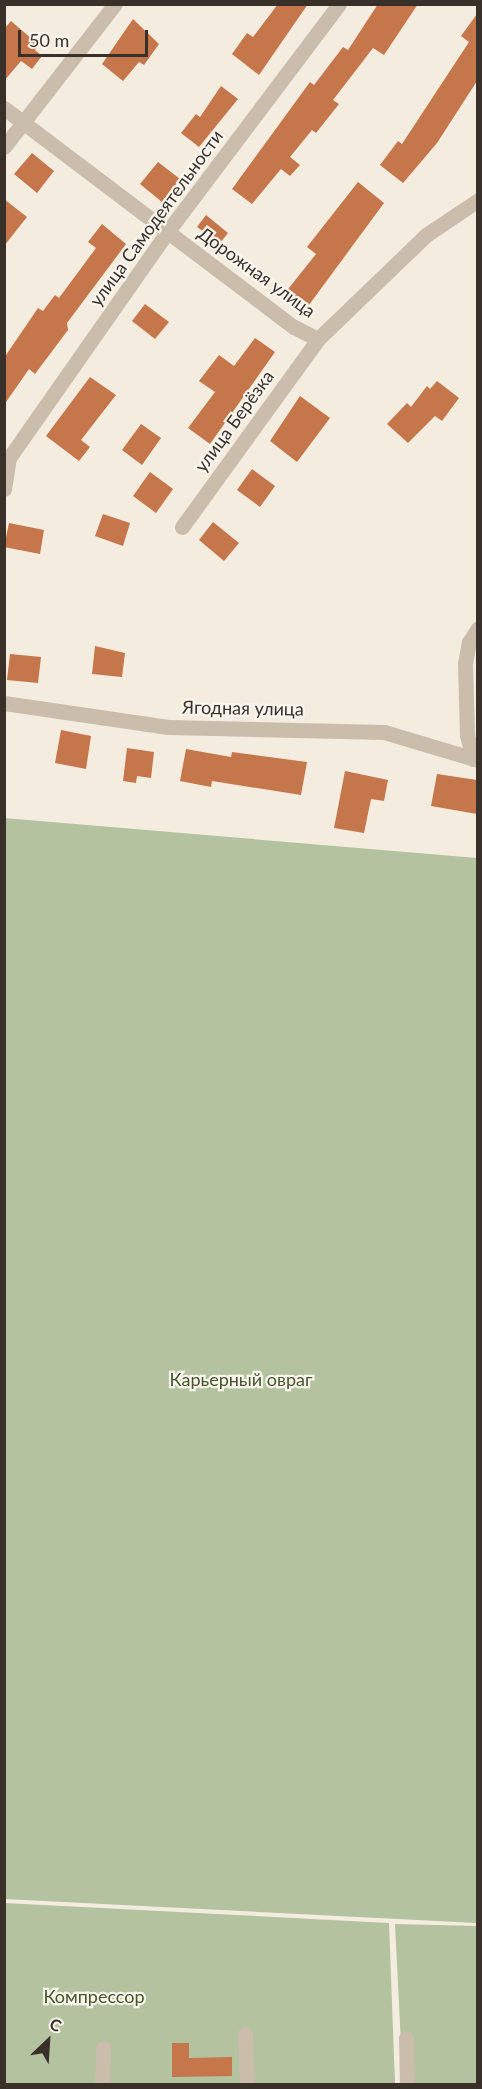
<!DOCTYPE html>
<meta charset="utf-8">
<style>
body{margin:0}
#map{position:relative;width:482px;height:2089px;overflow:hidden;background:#f3ecdf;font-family:Lato,sans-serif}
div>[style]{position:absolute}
.green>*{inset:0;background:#b3c29f}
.building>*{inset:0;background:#c5764b}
.minor>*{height:15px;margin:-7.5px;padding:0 7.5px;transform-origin:7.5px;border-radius:7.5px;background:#cbbdab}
span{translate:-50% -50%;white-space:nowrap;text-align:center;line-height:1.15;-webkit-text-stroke:4.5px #faf5ec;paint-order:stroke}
.street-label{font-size:18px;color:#39302a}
.park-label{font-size:18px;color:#44572e}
.frame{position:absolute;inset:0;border:6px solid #39302a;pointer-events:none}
.north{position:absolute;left:18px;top:2011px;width:60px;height:60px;-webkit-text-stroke:4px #faf5ec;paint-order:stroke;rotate:25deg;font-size:16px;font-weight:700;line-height:24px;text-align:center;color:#39302a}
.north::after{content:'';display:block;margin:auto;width:21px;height:27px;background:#39302a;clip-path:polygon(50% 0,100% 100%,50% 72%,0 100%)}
.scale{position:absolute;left:18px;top:30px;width:130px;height:27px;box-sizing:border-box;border:3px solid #39302a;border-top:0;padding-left:8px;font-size:18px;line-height:21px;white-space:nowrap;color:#39302a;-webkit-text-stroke:4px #faf5ec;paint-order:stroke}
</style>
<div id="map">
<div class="green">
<div style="clip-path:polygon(4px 818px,477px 858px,477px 1923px,5px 1899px)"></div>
<div style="clip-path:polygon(4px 1903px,389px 1923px,395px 2084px,5px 2084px)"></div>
<div style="clip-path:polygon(395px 1924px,477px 1926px,477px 2084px,403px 2084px)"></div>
</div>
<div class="building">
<div style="clip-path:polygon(278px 4px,308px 4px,259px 75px,232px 54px,247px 33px,253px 37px)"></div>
<div style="clip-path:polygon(378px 4px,418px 4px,384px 55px,373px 48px,333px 100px,339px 104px,316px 133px,312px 130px,290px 157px,300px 165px,290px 176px,281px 169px,252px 204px,232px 189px,310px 82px,314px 85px,343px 47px,348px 50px)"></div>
<div style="clip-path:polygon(477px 14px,477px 81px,437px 143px,403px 183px,380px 165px,398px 141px,402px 144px,469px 42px,461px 36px)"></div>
<div style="clip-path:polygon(133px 19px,159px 44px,144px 65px,139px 62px,123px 81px,102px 64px)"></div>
<div style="clip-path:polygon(11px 21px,39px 45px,35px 50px,42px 56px,32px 69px,21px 61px,4px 81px,4px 29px)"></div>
<div style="clip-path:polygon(221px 86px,238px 99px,199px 147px,181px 133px,196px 114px,200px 117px)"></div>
<div style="clip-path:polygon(32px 153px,54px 171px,37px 193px,14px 174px)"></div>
<div style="clip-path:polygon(158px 162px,180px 179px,162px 202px,140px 184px)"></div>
<div style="clip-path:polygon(358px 182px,384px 203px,306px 309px,285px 293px,316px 254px,307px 247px)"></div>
<div style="clip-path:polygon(4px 199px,27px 217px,4px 246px)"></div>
<div style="clip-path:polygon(206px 215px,228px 233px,220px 243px,197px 227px)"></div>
<div style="clip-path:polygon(102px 224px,126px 244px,67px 323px,68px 330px,35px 374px,29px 369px,4px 405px,4px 358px,38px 308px,43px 311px,55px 295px,59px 298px,96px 248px,88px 242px)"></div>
<div style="clip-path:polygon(145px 304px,169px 322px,155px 339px,132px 321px)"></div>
<div style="clip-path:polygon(255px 338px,275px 352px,210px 444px,188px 428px,215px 392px,199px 381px,219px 355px,234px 366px)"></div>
<div style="clip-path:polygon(90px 377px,116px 395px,81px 440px,90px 447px,79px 461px,46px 436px)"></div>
<div style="clip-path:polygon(437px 381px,459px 398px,442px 421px,435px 416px,408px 443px,387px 424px,407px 403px,411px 407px,427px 386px,430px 389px)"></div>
<div style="clip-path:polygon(300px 396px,330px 418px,297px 462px,270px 441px)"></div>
<div style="clip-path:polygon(141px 424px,161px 438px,142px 465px,122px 450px)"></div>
<div style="clip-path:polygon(252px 469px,275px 486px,260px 507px,237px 490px)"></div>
<div style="clip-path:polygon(150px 472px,173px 489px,156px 513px,133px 496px)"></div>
<div style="clip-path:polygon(103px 514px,130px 523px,123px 546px,95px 536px)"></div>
<div style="clip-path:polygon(213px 522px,239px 543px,224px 561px,199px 540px)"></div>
<div style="clip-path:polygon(9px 523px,44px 530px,40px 554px,4px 547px)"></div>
<div style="clip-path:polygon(95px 646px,125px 653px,122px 677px,92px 674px)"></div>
<div style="clip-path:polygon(10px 654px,41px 657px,38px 683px,7px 680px)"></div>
<div style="clip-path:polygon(61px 730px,91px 736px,86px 769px,55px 763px)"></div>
<div style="clip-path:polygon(127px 748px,154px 752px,151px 778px,137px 776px,136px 783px,123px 781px)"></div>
<div style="clip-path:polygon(186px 749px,231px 757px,232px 752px,307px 762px,301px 795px,212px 781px,211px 787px,180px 781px)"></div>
<div style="clip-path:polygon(345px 771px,388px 780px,384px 801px,371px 799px,364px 833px,334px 828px)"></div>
<div style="clip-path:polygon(437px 774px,477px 780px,477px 814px,431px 806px)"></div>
<div style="clip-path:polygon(172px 2043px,189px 2043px,189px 2058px,232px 2057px,232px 2076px,172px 2077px)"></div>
</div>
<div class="minor">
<div style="left:4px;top:108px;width:363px;rotate:37.1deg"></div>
<div style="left:294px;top:327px;width:27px;rotate:27deg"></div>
<div style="left:4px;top:147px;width:181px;rotate:-52.2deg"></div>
<div style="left:4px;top:489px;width:31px;rotate:-81deg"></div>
<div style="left:9px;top:458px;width:277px;rotate:-55deg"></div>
<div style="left:168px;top:231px;width:284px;rotate:-53deg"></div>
<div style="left:182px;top:527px;width:232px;rotate:-54.1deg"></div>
<div style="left:318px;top:339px;width:150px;rotate:-43.9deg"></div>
<div style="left:426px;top:235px;width:63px;rotate:-33.9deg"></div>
<div style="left:4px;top:703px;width:166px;rotate:8.3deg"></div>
<div style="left:168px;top:727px;width:216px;rotate:1.3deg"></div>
<div style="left:384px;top:732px;width:98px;rotate:16.6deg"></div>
<div style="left:473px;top:759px;width:25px;rotate:-104deg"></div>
<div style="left:467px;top:735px;width:71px;rotate:-91.6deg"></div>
<div style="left:465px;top:664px;width:22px;rotate:-80deg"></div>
<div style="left:469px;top:642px;width:17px;rotate:-57deg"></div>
<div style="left:245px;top:2034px;width:50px;rotate:87.7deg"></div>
<div style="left:406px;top:2038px;width:46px;rotate:88.8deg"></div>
<div style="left:102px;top:2084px;width:36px;rotate:-88deg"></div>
</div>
<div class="street-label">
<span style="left:156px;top:218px;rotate:-54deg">улица Самодеятельности</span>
<span style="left:257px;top:272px;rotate:36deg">Дорожная улица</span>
<span style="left:234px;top:421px;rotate:-54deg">улица Берёзка</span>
<span style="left:243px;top:708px;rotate:1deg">Ягодная улица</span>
</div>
<div class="park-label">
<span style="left:241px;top:1379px">Карьерный овраг</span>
<span style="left:94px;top:1996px">Компрессор</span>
</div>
<div class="frame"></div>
<div class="north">С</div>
<div class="scale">50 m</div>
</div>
